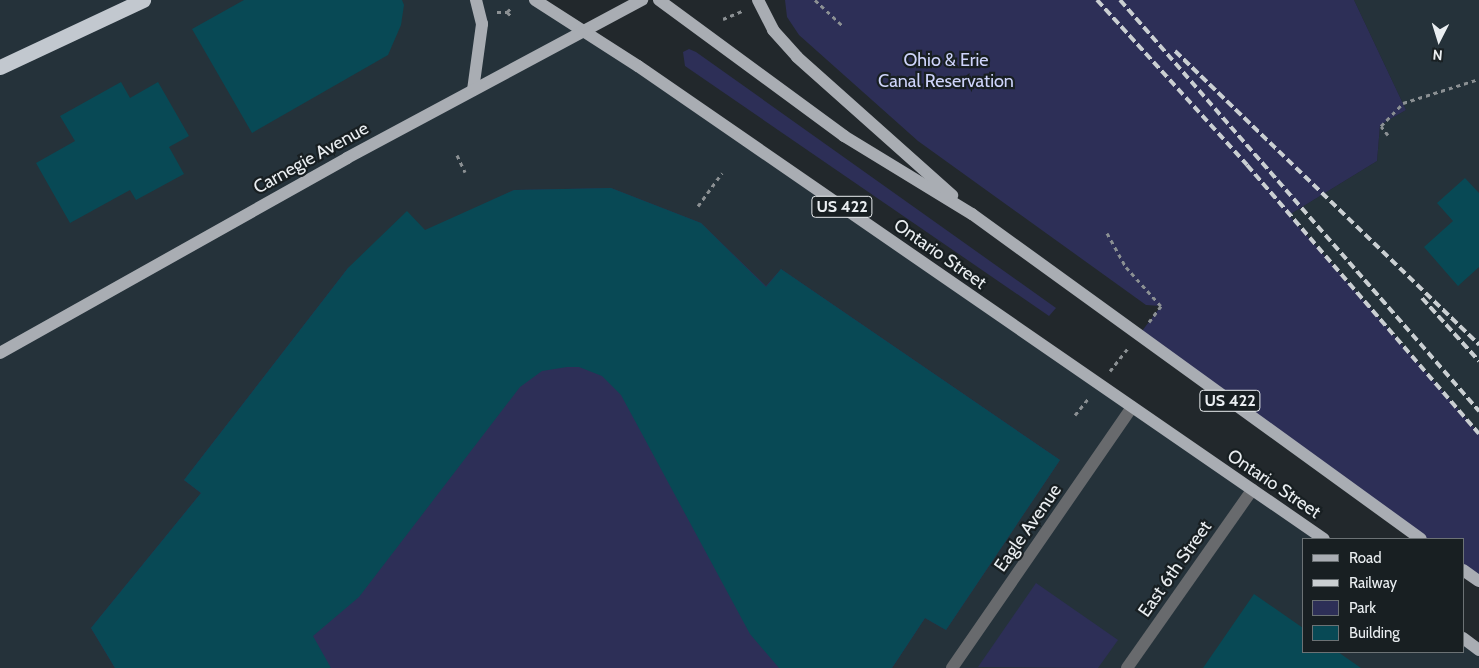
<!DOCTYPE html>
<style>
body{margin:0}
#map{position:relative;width:1479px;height:668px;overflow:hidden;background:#22282c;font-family:Cabin,sans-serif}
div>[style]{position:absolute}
.built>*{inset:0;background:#25323a}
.green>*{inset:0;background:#2d2f57}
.building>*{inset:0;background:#084955}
.path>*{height:3px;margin-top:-1.5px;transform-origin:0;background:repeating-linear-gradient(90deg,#8b9093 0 4px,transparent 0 8px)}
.minor>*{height:12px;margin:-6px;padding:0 6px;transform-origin:6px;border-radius:6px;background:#686a6d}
.major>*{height:12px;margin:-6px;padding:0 6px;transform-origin:6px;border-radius:6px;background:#a9adb3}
.highway>*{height:15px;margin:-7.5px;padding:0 7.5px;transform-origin:7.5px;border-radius:7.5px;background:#c2c8cf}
.rail>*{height:4px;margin-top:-2px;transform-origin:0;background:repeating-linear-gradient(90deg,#cacfd2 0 8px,transparent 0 12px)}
span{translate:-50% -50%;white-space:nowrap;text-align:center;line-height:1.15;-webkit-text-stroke:4.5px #181f22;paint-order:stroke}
.shield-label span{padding:1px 4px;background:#181f22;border:1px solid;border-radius:4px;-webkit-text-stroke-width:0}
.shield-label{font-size:16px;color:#eaeef1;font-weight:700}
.park-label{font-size:18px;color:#ced4fa}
.street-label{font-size:18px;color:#eaeef1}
.legend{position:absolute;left:1302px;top:538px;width:162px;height:115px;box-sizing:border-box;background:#181f22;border:1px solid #6c7275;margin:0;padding:6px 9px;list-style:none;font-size:15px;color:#eaeef1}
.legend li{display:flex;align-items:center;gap:10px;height:25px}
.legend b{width:25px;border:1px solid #6c7275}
.north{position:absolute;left:1414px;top:15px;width:50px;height:50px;-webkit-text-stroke:4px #181f22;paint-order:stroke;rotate:185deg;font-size:14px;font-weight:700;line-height:20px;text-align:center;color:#eaeef1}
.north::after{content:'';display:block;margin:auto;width:18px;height:22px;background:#eaeef1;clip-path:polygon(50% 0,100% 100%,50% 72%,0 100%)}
</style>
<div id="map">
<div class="built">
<div style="clip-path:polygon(0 0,535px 0,1324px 539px,1303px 539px,1303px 652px,1463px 652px,1463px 638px,1479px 650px,1479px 668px,0 668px)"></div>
<div style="clip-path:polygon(1354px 0,1479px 0,1479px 433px,1289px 215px,1377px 161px,1380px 125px,1406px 110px)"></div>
</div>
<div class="green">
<div style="clip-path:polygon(785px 0,1354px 0,1406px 110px,1380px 125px,1377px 161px,1289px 215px,1479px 433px,1479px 581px,1463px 570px,1463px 539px,1421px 539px,1139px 335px,1161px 306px,1146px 305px,918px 141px,799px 35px,787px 17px)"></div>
<div style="clip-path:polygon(689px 49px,696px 52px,1056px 308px,1049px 316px,685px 66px,683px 52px)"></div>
<div style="clip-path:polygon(611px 188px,701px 223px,766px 286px,781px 269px,1060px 460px,946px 630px,925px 618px,892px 668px,115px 668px,91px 628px,201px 493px,184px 480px,348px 268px,514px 190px)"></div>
<div style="clip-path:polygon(1036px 583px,1118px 640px,1098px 668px,978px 667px)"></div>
</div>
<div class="building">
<div style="clip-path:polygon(244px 0,402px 0,404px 5px,401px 25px,388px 55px,252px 133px,192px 29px)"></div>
<div style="clip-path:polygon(121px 82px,130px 98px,158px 82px,189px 136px,169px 147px,184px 174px,136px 200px,130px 190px,70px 223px,36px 163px,75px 141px,60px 116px)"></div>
<div style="clip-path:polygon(1465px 178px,1479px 193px,1479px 267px,1458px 286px,1424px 247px,1453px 221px,1437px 203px)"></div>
<div style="clip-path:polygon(611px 188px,701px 223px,766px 287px,781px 269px,1060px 460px,946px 630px,925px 618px,892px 668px,779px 668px,750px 634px,621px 395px,602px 376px,579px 367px,567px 367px,542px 371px,520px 387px,359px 597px,313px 636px,331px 668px,115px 668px,91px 628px,201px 493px,184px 480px,348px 268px,407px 211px,425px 230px,514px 190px)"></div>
<div style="clip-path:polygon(1254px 594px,1303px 628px,1303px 652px,1338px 652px,1361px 668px,1203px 668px)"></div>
</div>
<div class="path">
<div style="left:815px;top:0;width:37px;rotate:43deg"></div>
<div style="left:497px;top:12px;width:10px"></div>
<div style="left:507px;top:12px;width:7px;rotate:-45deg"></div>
<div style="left:507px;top:12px;width:6px;rotate:45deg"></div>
<div style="left:723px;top:19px;width:21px;rotate:-23deg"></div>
<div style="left:1388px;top:135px;width:11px;rotate:-128deg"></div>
<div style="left:1381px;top:126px;width:32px;rotate:-46deg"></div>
<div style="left:1403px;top:103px;width:80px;rotate:-17.5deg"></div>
<div style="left:457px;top:155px;width:19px;rotate:65deg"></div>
<div style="left:698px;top:206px;width:41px;rotate:-54deg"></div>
<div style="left:1107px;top:233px;width:39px;rotate:61deg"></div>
<div style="left:1126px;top:267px;width:52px;rotate:48.1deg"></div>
<div style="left:1161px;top:306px;width:20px;rotate:127deg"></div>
<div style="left:1110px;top:371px;width:31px;rotate:-52deg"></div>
<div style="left:1075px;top:415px;width:22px;rotate:-51deg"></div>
</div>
<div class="minor">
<div style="left:952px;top:668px;width:317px;rotate:-55.4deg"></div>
<div style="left:1127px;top:668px;width:218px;rotate:-54.9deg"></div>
</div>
<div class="major">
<div style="left:535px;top:0;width:122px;rotate:32.7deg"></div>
<div style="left:638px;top:66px;width:833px;rotate:34.59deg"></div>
<div style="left:659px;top:0;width:230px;rotate:36.3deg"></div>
<div style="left:844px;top:136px;width:150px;rotate:31.4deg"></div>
<div style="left:972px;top:214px;width:554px;rotate:35.9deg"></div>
<div style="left:758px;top:0;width:34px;rotate:63deg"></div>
<div style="left:773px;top:30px;width:36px;rotate:48deg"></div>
<div style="left:797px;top:57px;width:208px;rotate:41.7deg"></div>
<div style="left:473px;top:90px;width:67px;rotate:-82.2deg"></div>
<div style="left:482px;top:24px;width:25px;rotate:-104deg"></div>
<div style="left:0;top:353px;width:398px;rotate:-29.3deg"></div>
<div style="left:347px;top:158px;width:335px;rotate:-28.2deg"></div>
<div style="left:1463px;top:570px;width:19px;rotate:35deg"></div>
<div style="left:1463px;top:638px;width:20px;rotate:37deg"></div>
</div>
<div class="highway">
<div style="left:0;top:67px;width:158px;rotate:-25.1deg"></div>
</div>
<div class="rail">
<div style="left:1097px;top:0;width:223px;rotate:47.7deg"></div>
<div style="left:1247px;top:165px;width:355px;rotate:49.2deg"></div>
<div style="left:1120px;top:0;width:546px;rotate:48.86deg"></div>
<div style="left:1175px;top:51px;width:423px;rotate:44deg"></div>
<div style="left:1422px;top:298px;width:85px;rotate:47.9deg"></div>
</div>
<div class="shield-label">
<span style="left:842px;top:207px">US 422</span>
<span style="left:1230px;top:401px">US 422</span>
</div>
<div class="park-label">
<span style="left:946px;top:71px">Ohio &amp; Erie<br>Canal Reservation</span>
</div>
<div class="street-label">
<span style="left:311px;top:158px;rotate:-29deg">Carnegie Avenue</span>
<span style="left:940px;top:254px;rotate:35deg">Ontario Street</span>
<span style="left:1274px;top:484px;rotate:34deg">Ontario Street</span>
<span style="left:1028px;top:528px;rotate:-55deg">Eagle Avenue</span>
<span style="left:1175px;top:569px;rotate:-55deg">East 6th Street</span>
</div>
<ul class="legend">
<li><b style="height:6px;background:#a9adb3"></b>Road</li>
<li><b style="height:6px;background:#cacfd2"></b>Railway</li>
<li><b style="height:14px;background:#2d2f57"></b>Park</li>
<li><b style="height:14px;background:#084955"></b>Building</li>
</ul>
<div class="north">N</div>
</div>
